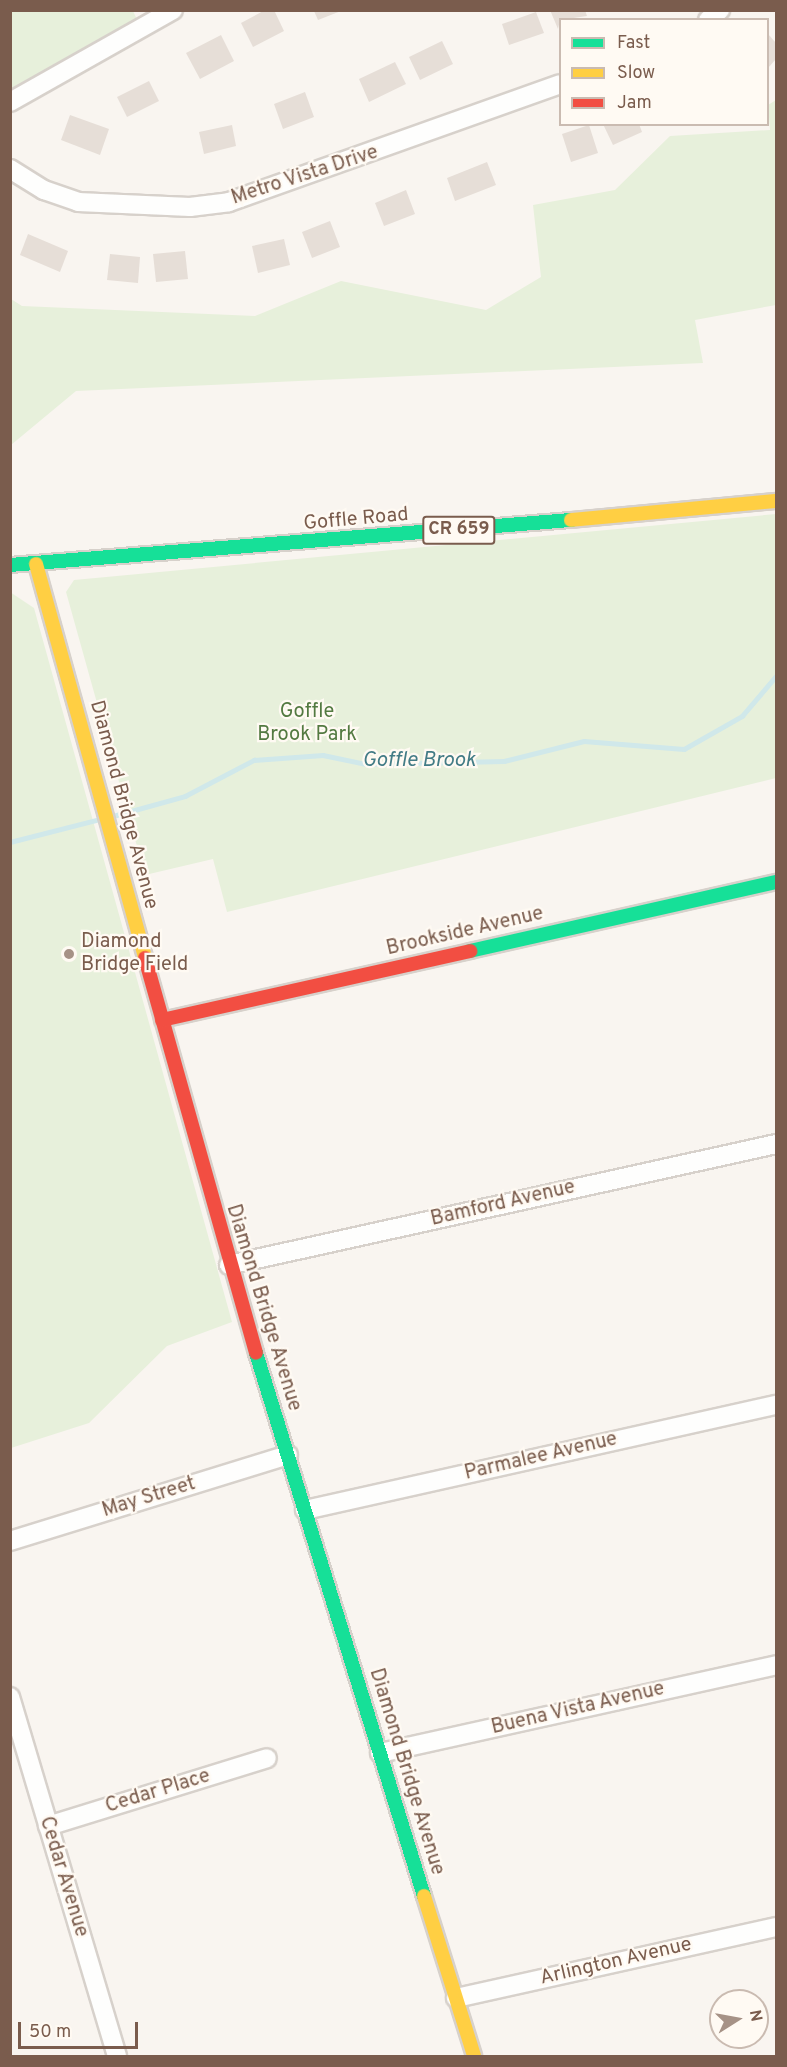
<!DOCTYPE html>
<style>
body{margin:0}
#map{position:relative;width:787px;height:2067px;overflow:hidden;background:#f9f5f0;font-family:Overpass,sans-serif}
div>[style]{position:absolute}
.green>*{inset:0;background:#e7f0db}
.stream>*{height:4.5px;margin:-2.25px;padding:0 2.25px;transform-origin:2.25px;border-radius:2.25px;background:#d0e8ea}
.building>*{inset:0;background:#e6ded7}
.roads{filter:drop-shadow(2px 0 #d7d1cb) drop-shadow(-2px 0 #d7d1cb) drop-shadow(0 2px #d7d1cb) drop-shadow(0 -2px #d7d1cb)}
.street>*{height:18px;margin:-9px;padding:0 9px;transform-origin:9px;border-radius:9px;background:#fefefd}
.fast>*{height:14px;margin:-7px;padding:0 7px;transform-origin:7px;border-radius:7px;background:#16e098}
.slow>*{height:14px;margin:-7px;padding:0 7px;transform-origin:7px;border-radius:7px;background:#ffcf43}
.jam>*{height:14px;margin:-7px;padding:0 7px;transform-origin:7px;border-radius:7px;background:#f24e42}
.dots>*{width:16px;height:16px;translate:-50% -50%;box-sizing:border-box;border:3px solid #fffaf3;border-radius:50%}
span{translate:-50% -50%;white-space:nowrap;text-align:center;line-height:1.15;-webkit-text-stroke:4.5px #fffaf3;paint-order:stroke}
.shield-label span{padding:2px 4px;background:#fffaf3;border:2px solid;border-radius:4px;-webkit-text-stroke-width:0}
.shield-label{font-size:18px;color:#7a5c4d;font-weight:700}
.street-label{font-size:20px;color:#7a5c4d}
.park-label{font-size:20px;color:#537a41}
.poi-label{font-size:20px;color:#7a5c4d}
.left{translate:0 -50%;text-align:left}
.water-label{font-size:21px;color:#437c86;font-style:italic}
.frame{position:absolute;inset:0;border:12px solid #7a5c4d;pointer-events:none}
.legend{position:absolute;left:559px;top:18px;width:210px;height:108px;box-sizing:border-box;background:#fffaf3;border:2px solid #cabbb1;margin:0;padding:8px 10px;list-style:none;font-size:18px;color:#7a5c4d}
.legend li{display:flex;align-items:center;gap:12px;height:30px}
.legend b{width:30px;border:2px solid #cabbb1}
.north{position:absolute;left:709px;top:1989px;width:60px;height:60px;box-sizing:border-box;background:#fffaf3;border:2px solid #cabbb1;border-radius:50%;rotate:79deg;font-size:16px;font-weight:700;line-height:24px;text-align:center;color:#7a5c4d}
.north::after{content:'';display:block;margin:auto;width:21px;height:27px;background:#a69286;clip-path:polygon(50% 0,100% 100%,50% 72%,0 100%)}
.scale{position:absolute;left:18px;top:2022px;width:120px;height:27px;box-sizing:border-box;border:3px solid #7a5c4d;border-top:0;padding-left:8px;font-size:18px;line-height:21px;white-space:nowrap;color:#7a5c4d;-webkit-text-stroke:4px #fffaf3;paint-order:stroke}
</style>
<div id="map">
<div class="green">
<div style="clip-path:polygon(11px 11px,133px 11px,141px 28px,11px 99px)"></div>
<div style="clip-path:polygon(776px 100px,776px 305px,695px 320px,703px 363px,76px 391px,11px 445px,11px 299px,22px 306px,255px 316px,341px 281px,486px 310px,541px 277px,533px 205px,615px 190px,670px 136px,770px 130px,768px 105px)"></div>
<div style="clip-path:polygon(776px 514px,776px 778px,227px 912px,213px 859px,145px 875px,66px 592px,74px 580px)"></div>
<div style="clip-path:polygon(10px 592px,34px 608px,232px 1322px,167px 1346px,89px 1423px,11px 1448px)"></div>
</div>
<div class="stream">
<div style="left:113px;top:816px;width:75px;rotate:-15.5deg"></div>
<div style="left:185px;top:796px;width:78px;rotate:-27.6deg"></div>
<div style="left:254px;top:760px;width:69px;rotate:-4.1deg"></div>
<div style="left:323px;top:755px;width:44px;rotate:11.8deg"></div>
<div style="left:366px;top:764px;width:138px;rotate:-1.2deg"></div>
<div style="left:504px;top:761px;width:82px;rotate:-14deg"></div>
<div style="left:584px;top:741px;width:100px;rotate:4.6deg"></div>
<div style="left:684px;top:749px;width:67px;rotate:-29.6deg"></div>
<div style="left:742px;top:716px;width:52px;rotate:-49.6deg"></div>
<div style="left:10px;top:842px;width:93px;rotate:-14.3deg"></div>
</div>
<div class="building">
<div style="clip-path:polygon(265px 10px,274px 10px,284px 31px,253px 47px,241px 23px)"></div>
<div style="clip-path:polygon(550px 10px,585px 10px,587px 16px,560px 20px,558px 29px)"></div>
<div style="clip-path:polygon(314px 11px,341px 11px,318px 20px)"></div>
<div style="clip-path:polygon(536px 12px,544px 33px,509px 45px,502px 24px)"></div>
<div style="clip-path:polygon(768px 34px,776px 43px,776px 59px,768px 68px)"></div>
<div style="clip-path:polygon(221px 35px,234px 61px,200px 79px,186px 53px)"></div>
<div style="clip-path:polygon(442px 41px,453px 64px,420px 80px,409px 57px)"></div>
<div style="clip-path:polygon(395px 62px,406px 84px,369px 102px,359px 79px)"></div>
<div style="clip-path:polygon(149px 81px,159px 101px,127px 117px,117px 97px)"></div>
<div style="clip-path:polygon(305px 92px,314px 117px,283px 129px,274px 104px)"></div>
<div style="clip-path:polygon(70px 115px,109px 129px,100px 155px,61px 140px)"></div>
<div style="clip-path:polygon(603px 124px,639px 124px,642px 132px,613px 145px)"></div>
<div style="clip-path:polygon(232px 125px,236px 146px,204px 154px,199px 132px)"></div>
<div style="clip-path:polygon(589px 125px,598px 153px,571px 162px,562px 134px)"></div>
<div style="clip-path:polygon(487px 162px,496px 185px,455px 201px,447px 178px)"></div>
<div style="clip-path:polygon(406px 190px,415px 214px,384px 226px,375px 203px)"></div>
<div style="clip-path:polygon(330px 221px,340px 247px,312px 258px,302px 232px)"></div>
<div style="clip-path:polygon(28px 234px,68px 251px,60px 272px,20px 255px)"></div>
<div style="clip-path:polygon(284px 239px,290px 265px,258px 273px,252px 246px)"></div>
<div style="clip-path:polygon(185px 251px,188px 279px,156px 282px,153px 254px)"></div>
<div style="clip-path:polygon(110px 254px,140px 257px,138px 283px,107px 280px)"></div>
</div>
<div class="roads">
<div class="street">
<div style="left:708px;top:20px;width:16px;rotate:-40deg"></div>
<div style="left:10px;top:102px;width:187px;rotate:-29.4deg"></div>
<div style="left:10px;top:169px;width:40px;rotate:32deg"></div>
<div style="left:44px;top:190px;width:36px;rotate:19deg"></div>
<div style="left:78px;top:202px;width:112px;rotate:2.6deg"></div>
<div style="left:190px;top:207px;width:39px;rotate:-7deg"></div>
<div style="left:229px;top:202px;width:351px;rotate:-19.6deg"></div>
<div style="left:229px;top:1265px;width:560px;rotate:-12.47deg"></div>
<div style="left:305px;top:1510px;width:483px;rotate:-12.6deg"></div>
<div style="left:10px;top:1541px;width:291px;rotate:-17.2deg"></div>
<div style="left:10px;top:1697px;width:375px;rotate:73.4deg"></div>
<div style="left:380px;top:1753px;width:406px;rotate:-12.5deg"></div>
<div style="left:48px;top:1826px;width:229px;rotate:-17.2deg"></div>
<div style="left:456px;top:1998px;width:328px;rotate:-12.5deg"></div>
</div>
<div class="fast">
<div style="left:10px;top:565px;width:563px;rotate:-4.59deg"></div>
<div style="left:470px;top:951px;width:314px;rotate:-12.7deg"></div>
<div style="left:256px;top:1353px;width:568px;rotate:72.81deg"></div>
</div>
<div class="slow">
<div style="left:571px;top:520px;width:206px;rotate:-5.3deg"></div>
<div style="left:36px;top:564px;width:409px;rotate:74.5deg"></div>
<div style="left:424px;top:1896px;width:168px;rotate:72.6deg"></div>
</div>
<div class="jam">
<div style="left:145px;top:958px;width:410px;rotate:74.3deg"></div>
<div style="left:162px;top:1020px;width:316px;rotate:-12.6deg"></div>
</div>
</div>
<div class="dots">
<div style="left:69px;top:954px;background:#a69286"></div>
</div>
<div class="shield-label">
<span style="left:459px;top:530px">CR 659</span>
</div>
<div class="street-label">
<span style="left:305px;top:176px;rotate:-18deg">Metro Vista Drive</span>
<span style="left:356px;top:520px;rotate:-5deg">Goffle Road</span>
<span style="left:123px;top:805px;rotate:75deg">Diamond Bridge Avenue</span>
<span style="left:465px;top:932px;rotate:-13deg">Brookside Avenue</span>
<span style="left:503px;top:1204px;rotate:-13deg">Bamford Avenue</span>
<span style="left:263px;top:1308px;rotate:73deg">Diamond Bridge Avenue</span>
<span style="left:541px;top:1457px;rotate:-13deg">Parmalee Avenue</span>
<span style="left:149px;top:1498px;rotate:-17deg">May Street</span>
<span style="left:578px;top:1709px;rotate:-13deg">Buena Vista Avenue</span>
<span style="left:406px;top:1772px;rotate:73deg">Diamond Bridge Avenue</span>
<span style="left:158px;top:1792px;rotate:-17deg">Cedar Place</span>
<span style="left:63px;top:1877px;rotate:73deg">Cedar Avenue</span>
<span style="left:616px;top:1962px;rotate:-13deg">Arlington Avenue</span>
</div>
<div class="park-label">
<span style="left:307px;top:724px">Goffle<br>Brook Park</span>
</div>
<div class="poi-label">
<span class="left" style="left:81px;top:954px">Diamond<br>Bridge Field</span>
</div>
<div class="water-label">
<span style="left:419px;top:761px">Goffle Brook</span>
</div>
<div class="frame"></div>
<ul class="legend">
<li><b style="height:8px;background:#16e098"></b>Fast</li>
<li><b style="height:8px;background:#ffcf43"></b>Slow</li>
<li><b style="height:8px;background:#f24e42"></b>Jam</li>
</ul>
<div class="north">N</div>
<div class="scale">50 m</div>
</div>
